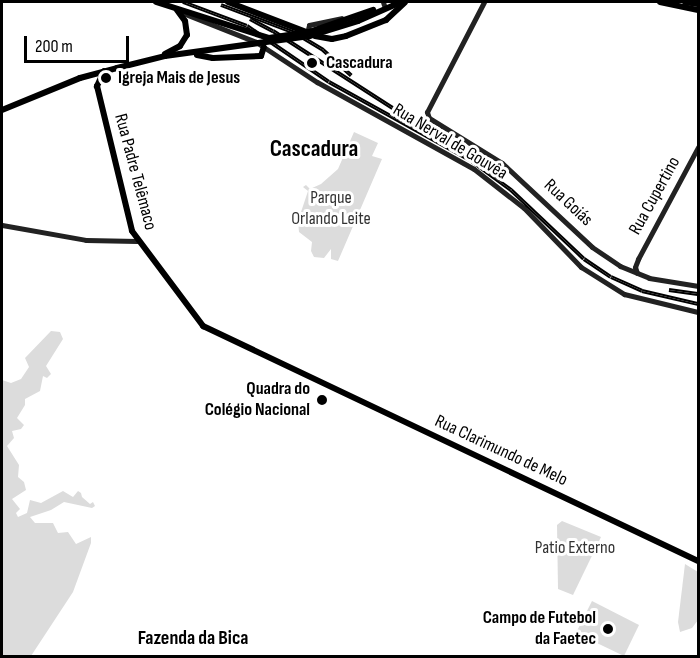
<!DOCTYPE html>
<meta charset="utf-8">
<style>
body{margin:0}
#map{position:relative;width:700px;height:658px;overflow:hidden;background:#fff;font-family:"Sofia Sans Condensed",sans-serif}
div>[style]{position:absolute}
.green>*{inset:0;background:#dcdcdc}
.secondary>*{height:5px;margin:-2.5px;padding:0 2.5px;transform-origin:2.5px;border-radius:2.5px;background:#222}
.primary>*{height:6px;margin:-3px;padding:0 3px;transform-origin:3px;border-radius:3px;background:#000}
.rail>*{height:4px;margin-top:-2px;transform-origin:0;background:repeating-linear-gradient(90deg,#fff 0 4.5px,#000 0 9px);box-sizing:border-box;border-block:2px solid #000}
.dots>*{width:16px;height:16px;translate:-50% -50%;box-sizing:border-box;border:3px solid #fff;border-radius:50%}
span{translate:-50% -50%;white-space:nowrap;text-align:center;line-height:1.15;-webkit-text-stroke:6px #fff;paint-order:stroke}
.poi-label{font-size:18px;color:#000;font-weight:700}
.left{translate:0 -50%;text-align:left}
.right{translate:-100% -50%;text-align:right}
.street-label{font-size:18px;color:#000}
.park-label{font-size:18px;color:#333}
.neighbourhood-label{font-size:20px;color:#000;font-weight:700}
.district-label{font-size:24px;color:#000;font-weight:700}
.frame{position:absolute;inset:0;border:3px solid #000;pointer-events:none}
.scale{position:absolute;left:24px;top:36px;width:105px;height:27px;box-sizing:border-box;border:3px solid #000;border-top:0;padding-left:8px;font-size:18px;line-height:21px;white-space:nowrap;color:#000;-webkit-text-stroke:4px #fff;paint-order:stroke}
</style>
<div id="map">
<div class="green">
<div style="clip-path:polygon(354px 132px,378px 143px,372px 156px,382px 159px,338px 261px,331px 259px,331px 249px,324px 258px,314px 257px,311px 251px,312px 242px,299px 232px,298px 221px,308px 191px,303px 187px,306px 185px,310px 189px,321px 184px,338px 169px)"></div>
<div style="clip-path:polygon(51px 331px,60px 332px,63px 339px,46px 366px,51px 374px,47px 378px,43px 376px,40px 391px,25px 399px,25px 405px,17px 418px,24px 425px,21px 429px,12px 431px,14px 438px,7px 446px,19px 465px,18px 477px,24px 482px,26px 490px,12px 499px,20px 509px,16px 513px,18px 517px,27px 513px,30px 500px,41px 503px,63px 491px,73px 497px,78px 491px,81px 493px,82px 497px,90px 504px,93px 502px,95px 506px,92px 508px,64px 502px,51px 510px,30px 517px,35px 523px,53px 523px,58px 533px,68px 532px,76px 544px,91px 537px,91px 543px,73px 592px,31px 656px,2px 656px,2px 380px,11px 383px,21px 379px,29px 367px,25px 358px)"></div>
<div style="clip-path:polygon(562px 521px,601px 537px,573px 595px,558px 589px,557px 525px)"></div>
<div style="clip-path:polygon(685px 564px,698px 572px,698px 620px,692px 628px,680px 632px,678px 622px)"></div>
<div style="clip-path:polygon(592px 601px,639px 625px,624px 656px,576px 633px)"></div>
</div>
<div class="secondary">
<div style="left:383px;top:2px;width:3px;rotate:72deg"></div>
<div style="left:484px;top:2px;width:124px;rotate:117.4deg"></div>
<div style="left:427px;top:112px;width:6px;rotate:72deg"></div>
<div style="left:429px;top:118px;width:86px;rotate:31.7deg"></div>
<div style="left:502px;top:163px;width:123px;rotate:43deg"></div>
<div style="left:592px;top:247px;width:34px;rotate:34deg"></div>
<div style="left:620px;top:266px;width:31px;rotate:22deg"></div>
<div style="left:649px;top:278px;width:50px;rotate:9.3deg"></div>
<div style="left:180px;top:12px;width:82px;rotate:21.5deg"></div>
<div style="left:256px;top:42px;width:73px;rotate:33.3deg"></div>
<div style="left:317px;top:82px;width:179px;rotate:29deg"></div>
<div style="left:474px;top:169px;width:63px;rotate:38deg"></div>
<div style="left:524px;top:208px;width:82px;rotate:46deg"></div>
<div style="left:581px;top:267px;width:51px;rotate:32.1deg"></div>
<div style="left:624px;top:294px;width:76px;rotate:13.7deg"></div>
<div style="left:307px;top:33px;width:8px;rotate:-76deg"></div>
<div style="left:309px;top:25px;width:33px;rotate:-12deg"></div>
<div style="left:2px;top:225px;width:85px;rotate:10.1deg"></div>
<div style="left:86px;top:240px;width:51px;rotate:1.1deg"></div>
<div style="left:637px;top:273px;width:6px;rotate:-108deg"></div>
<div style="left:635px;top:267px;width:9px;rotate:-69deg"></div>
<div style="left:638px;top:259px;width:127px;rotate:-61.8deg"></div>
</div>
<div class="primary">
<div style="left:156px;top:2px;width:119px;rotate:17.7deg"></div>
<div style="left:269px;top:38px;width:40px;rotate:-8.5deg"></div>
<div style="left:309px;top:32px;width:68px;rotate:-19deg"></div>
<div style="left:228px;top:2px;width:84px;rotate:21deg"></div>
<div style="left:660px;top:2px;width:39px;rotate:12deg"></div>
<div style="left:685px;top:2px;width:13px;rotate:9deg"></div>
<div style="left:315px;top:36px;width:17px;rotate:10deg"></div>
<div style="left:332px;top:39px;width:14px;rotate:-12deg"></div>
<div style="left:346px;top:36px;width:43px;rotate:-21.8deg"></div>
<div style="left:386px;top:20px;width:26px;rotate:-43deg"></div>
<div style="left:165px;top:54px;width:17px;rotate:-28deg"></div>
<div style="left:180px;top:46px;width:13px;rotate:-58deg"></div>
<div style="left:187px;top:35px;width:14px;rotate:-98deg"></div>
<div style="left:185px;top:21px;width:14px;rotate:-126deg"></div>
<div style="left:197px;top:55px;width:16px;rotate:11deg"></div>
<div style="left:213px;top:58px;width:48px;rotate:-2.4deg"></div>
<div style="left:261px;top:56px;width:9px;rotate:-72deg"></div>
<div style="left:104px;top:71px;width:17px;rotate:115deg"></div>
<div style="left:97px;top:86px;width:149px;rotate:76.4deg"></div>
<div style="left:132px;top:231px;width:119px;rotate:53.2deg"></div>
<div style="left:203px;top:326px;width:548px;rotate:25.4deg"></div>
<div style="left:2px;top:110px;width:84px;rotate:-22.3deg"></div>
<div style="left:80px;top:78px;width:38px;rotate:-15deg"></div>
<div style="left:117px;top:68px;width:49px;rotate:-14deg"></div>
<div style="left:165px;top:56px;width:146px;rotate:-7.9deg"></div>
<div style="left:310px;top:36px;width:50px;rotate:-17.4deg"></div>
<div style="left:358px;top:21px;width:47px;rotate:-23.8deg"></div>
</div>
<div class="rail">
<div style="left:183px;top:2px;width:68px;rotate:20.6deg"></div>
<div style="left:247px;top:26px;width:99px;rotate:34.3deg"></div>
<div style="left:329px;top:82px;width:161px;rotate:29deg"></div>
<div style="left:470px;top:160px;width:51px;rotate:36.2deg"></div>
<div style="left:511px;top:190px;width:100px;rotate:43.4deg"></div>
<div style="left:584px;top:259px;width:32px;rotate:34deg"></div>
<div style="left:611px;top:277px;width:34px;rotate:24deg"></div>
<div style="left:642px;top:291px;width:57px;rotate:13.1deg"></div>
<div style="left:221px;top:5px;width:79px;rotate:20.7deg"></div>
<div style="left:295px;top:33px;width:33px;rotate:31deg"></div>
<div style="left:323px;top:50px;width:38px;rotate:42deg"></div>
<div style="left:250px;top:19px;width:26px;rotate:28deg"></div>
<div style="left:273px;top:31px;width:151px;rotate:32.8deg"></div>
<div style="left:395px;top:107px;width:90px;rotate:30deg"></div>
<div style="left:669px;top:290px;width:29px;rotate:8deg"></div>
</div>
<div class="dots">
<div style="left:312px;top:63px;background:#000"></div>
<div style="left:106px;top:78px;background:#000"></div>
<div style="left:322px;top:400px;background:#000"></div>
<div style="left:608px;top:629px;background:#000"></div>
</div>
<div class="poi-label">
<span class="left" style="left:326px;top:63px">Cascadura</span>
<span class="left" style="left:118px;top:78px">Igreja Mais de Jesus</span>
<span class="right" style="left:310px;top:400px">Quadra do<br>Colégio Nacional</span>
<span class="right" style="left:596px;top:629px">Campo de Futebol<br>da Faetec</span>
</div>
<div class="street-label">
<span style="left:450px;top:142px;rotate:31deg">Rua Nerval de Gouvêa</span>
<span style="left:135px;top:172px;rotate:75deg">Rua Padre Telêmaco</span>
<span style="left:655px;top:196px;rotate:-61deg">Rua Cupertino</span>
<span style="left:568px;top:203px;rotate:43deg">Rua Goiás</span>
<span style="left:501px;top:451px;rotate:25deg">Rua Clarimundo de Melo</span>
</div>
<div class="park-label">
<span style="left:331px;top:209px">Parque<br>Orlando Leite</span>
<span style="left:575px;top:548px">Patio Externo</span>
</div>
<div class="neighbourhood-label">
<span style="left:193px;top:638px">Fazenda da Bica</span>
</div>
<div class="district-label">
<span style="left:314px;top:149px">Cascadura</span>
</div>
<div class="frame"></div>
<div class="scale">200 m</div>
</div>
